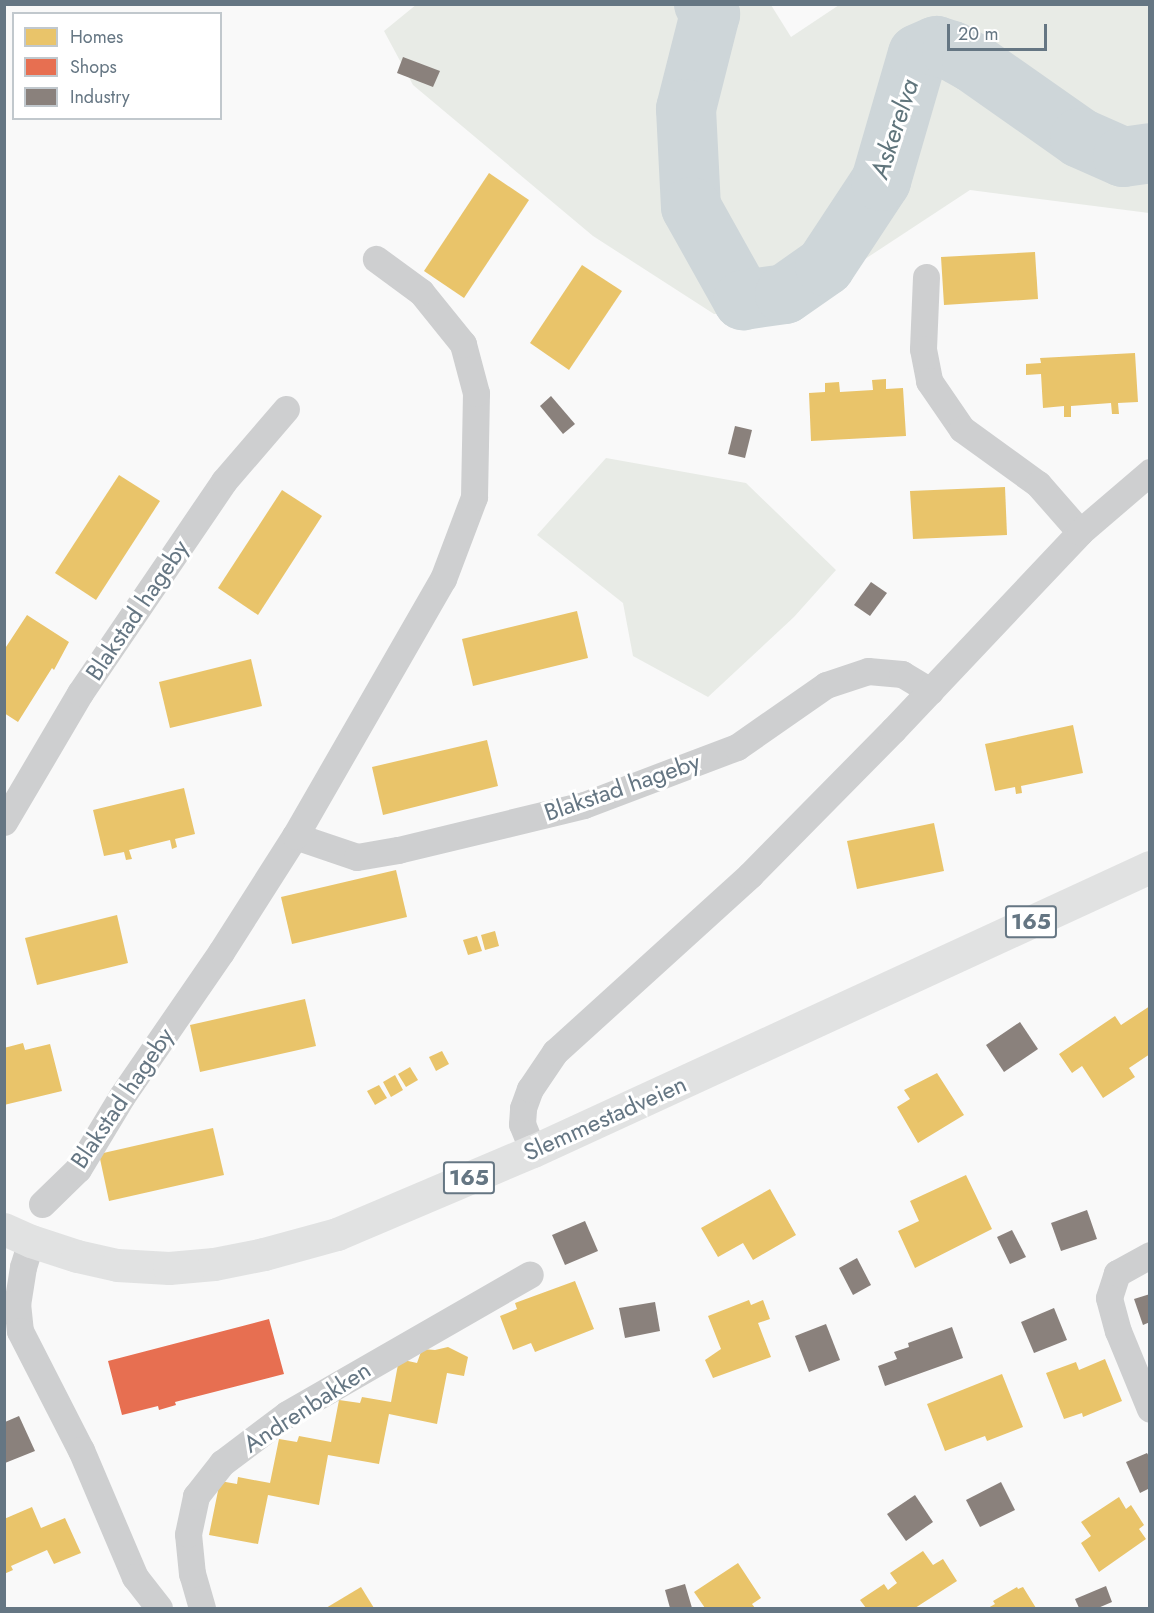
<!DOCTYPE html>
<style>
body{margin:0}
#map{position:relative;width:1154px;height:1613px;overflow:hidden;background:#f9f9f9;font-family:Jost,sans-serif}
div>[style]{position:absolute}
.green>*{inset:0;background:#e8ebe6}
.homes>*{inset:0;background:#e9c46a}
.shops>*{inset:0;background:#e76f51}
.industry>*{inset:0;background:#8a817c}
.river>*{height:60px;margin:-30px;padding:0 30px;transform-origin:30px;border-radius:30px;background:#ced6d9}
.minor>*{height:27px;margin:-13.5px;padding:0 13.5px;transform-origin:13.5px;border-radius:13.5px;background:#cecfd0}
.primary>*{height:33px;margin:-16.5px;padding:0 16.5px;transform-origin:16.5px;border-radius:16.5px;background:#e1e2e2}
span{translate:-50% -50%;white-space:nowrap;text-align:center;line-height:1.15;-webkit-text-stroke:6px #fff;paint-order:stroke}
.shield-label span{padding:2px 4px;background:#fff;border:2px solid;border-radius:4px;-webkit-text-stroke-width:0}
.shield-label{font-size:22px;color:#657683;font-weight:700}
.street-label{font-size:24px;color:#657683}
.water-label{font-size:26px;color:#60757c;font-style:italic}
.frame{position:absolute;inset:0;border:6px solid #657683;pointer-events:none}
.legend{position:absolute;left:12px;top:12px;width:210px;height:108px;box-sizing:border-box;background:#fff;border:2px solid #c1c8cd;margin:0;padding:8px 10px;list-style:none;font-size:18px;color:#657683}
.legend li{display:flex;align-items:center;gap:12px;height:30px}
.legend b{width:30px;border:2px solid #c1c8cd}
.scale{position:absolute;left:947px;top:24px;width:100px;height:27px;box-sizing:border-box;border:3px solid #657683;border-top:0;padding-left:8px;font-size:18px;line-height:21px;white-space:nowrap;color:#657683;-webkit-text-stroke:4px #fff;paint-order:stroke}
</style>
<div id="map">
<div class="green">
<div style="clip-path:polygon(417px 4px,771px 5px,791px 37px,839px 5px,1149px 5px,1149px 213px,970px 190px,783px 313px,714px 314px,593px 236px,413px 85px,384px 31px)"></div>
<div style="clip-path:polygon(606px 458px,746px 483px,836px 570px,794px 617px,708px 697px,633px 656px,623px 603px,537px 535px)"></div>
</div>
<div class="homes">
<div style="clip-path:polygon(489px 173px,529px 200px,464px 298px,424px 271px)"></div>
<div style="clip-path:polygon(1035px 252px,1038px 299px,944px 305px,941px 257px)"></div>
<div style="clip-path:polygon(582px 265px,622px 291px,569px 370px,530px 343px)"></div>
<div style="clip-path:polygon(1135px 353px,1138px 402px,1118px 403px,1119px 414px,1112px 414px,1111px 403px,1071px 406px,1071px 417px,1064px 417px,1064px 406px,1043px 408px,1041px 374px,1026px 375px,1026px 364px,1041px 363px,1040px 358px)"></div>
<div style="clip-path:polygon(886px 379px,886px 389px,903px 388px,906px 436px,811px 441px,809px 393px,825px 392px,825px 383px,839px 382px,840px 392px,873px 390px,872px 380px)"></div>
<div style="clip-path:polygon(119px 475px,160px 501px,96px 600px,55px 573px)"></div>
<div style="clip-path:polygon(1005px 487px,1007px 535px,913px 539px,910px 491px)"></div>
<div style="clip-path:polygon(282px 490px,322px 516px,258px 615px,218px 588px)"></div>
<div style="clip-path:polygon(577px 611px,588px 658px,473px 686px,462px 639px)"></div>
<div style="clip-path:polygon(27px 615px,69px 642px,54px 670px,52px 668px,18px 722px,4px 713px,4px 650px)"></div>
<div style="clip-path:polygon(251px 659px,262px 706px,170px 728px,159px 682px)"></div>
<div style="clip-path:polygon(1073px 725px,1083px 773px,1021px 786px,1022px 793px,1016px 794px,1015px 787px,995px 791px,985px 744px)"></div>
<div style="clip-path:polygon(487px 740px,498px 786px,383px 815px,372px 767px)"></div>
<div style="clip-path:polygon(184px 788px,195px 834px,175px 839px,177px 847px,172px 849px,170px 840px,129px 850px,132px 859px,126px 860px,124px 852px,104px 856px,93px 810px)"></div>
<div style="clip-path:polygon(934px 823px,944px 871px,857px 889px,847px 841px)"></div>
<div style="clip-path:polygon(396px 870px,407px 917px,292px 944px,281px 897px)"></div>
<div style="clip-path:polygon(117px 915px,128px 963px,37px 985px,25px 938px)"></div>
<div style="clip-path:polygon(495px 931px,499px 946px,485px 950px,481px 935px)"></div>
<div style="clip-path:polygon(477px 936px,482px 951px,468px 955px,463px 940px)"></div>
<div style="clip-path:polygon(305px 999px,316px 1046px,200px 1072px,190px 1025px)"></div>
<div style="clip-path:polygon(1150px 1006px,1150px 1054px,1129px 1068px,1135px 1077px,1103px 1098px,1082px 1066px,1072px 1073px,1059px 1054px,1115px 1016px,1121px 1025px)"></div>
<div style="clip-path:polygon(23px 1043px,25px 1050px,50px 1044px,62px 1091px,4px 1105px,4px 1048px)"></div>
<div style="clip-path:polygon(442px 1051px,449px 1064px,436px 1071px,429px 1057px)"></div>
<div style="clip-path:polygon(410px 1067px,418px 1080px,406px 1087px,398px 1074px)"></div>
<div style="clip-path:polygon(937px 1073px,964px 1115px,918px 1143px,897px 1107px,910px 1099px,904px 1090px)"></div>
<div style="clip-path:polygon(395px 1075px,403px 1090px,391px 1097px,383px 1082px)"></div>
<div style="clip-path:polygon(379px 1085px,387px 1098px,375px 1105px,367px 1091px)"></div>
<div style="clip-path:polygon(213px 1128px,224px 1175px,109px 1201px,99px 1154px)"></div>
<div style="clip-path:polygon(966px 1175px,992px 1229px,915px 1268px,898px 1231px,919px 1221px,910px 1201px)"></div>
<div style="clip-path:polygon(770px 1189px,796px 1235px,753px 1260px,743px 1243px,718px 1257px,701px 1228px)"></div>
<div style="clip-path:polygon(575px 1281px,594px 1329px,535px 1352px,531px 1343px,513px 1350px,500px 1316px,517px 1309px,515px 1303px)"></div>
<div style="clip-path:polygon(749px 1300px,751px 1305px,763px 1300px,770px 1319px,758px 1323px,771px 1357px,713px 1378px,705px 1360px,721px 1349px,708px 1316px)"></div>
<div style="clip-path:polygon(448px 1347px,468px 1357px,464px 1376px,447px 1373px,437px 1424px,389px 1414px,379px 1464px,328px 1455px,319px 1505px,268px 1495px,258px 1544px,209px 1535px,220px 1481px,237px 1484px,238px 1477px,270px 1483px,279px 1439px,297px 1442px,299px 1436px,331px 1442px,339px 1400px,360px 1403px,362px 1397px,391px 1402px,399px 1359px,417px 1363px,422px 1349px,435px 1350px)"></div>
<div style="clip-path:polygon(1105px 1359px,1122px 1401px,1083px 1417px,1082px 1413px,1064px 1419px,1046px 1373px,1076px 1362px,1079px 1370px)"></div>
<div style="clip-path:polygon(1002px 1374px,1023px 1427px,987px 1441px,985px 1436px,945px 1451px,927px 1404px)"></div>
<div style="clip-path:polygon(1119px 1497px,1126px 1509px,1131px 1505px,1144px 1525px,1139px 1529px,1146px 1539px,1099px 1572px,1081px 1543px,1091px 1536px,1081px 1522px)"></div>
<div style="clip-path:polygon(32px 1507px,41px 1528px,65px 1518px,81px 1553px,54px 1564px,47px 1550px,11px 1566px,13px 1570px,4px 1574px,4px 1519px)"></div>
<div style="clip-path:polygon(923px 1551px,933px 1565px,943px 1559px,957px 1581px,915px 1608px,866px 1608px,860px 1600px,884px 1584px,888px 1590px,897px 1583px,890px 1573px)"></div>
<div style="clip-path:polygon(738px 1563px,761px 1598px,752px 1604px,755px 1608px,705px 1608px,694px 1592px)"></div>
<div style="clip-path:polygon(361px 1587px,374px 1608px,326px 1608px)"></div>
<div style="clip-path:polygon(1017px 1587px,1018px 1589px,1023px 1587px,1036px 1608px,988px 1608px,995px 1604px,993px 1601px)"></div>
</div>
<div class="shops">
<div style="clip-path:polygon(269px 1319px,284px 1374px,175px 1402px,176px 1405px,159px 1410px,158px 1406px,122px 1415px,108px 1361px)"></div>
</div>
<div class="industry">
<div style="clip-path:polygon(403px 57px,440px 71px,433px 87px,397px 73px)"></div>
<div style="clip-path:polygon(551px 396px,575px 424px,563px 434px,540px 406px)"></div>
<div style="clip-path:polygon(735px 426px,752px 430px,745px 458px,728px 454px)"></div>
<div style="clip-path:polygon(871px 582px,887px 593px,870px 616px,854px 605px)"></div>
<div style="clip-path:polygon(1020px 1022px,1038px 1049px,1004px 1072px,986px 1045px)"></div>
<div style="clip-path:polygon(1087px 1210px,1097px 1239px,1061px 1251px,1051px 1223px)"></div>
<div style="clip-path:polygon(585px 1221px,598px 1251px,565px 1265px,552px 1235px)"></div>
<div style="clip-path:polygon(1012px 1230px,1026px 1257px,1010px 1264px,997px 1237px)"></div>
<div style="clip-path:polygon(857px 1258px,871px 1285px,853px 1295px,839px 1268px)"></div>
<div style="clip-path:polygon(1150px 1294px,1150px 1322px,1143px 1325px,1134px 1299px)"></div>
<div style="clip-path:polygon(655px 1302px,660px 1331px,625px 1338px,619px 1308px)"></div>
<div style="clip-path:polygon(1054px 1308px,1067px 1340px,1034px 1353px,1021px 1322px)"></div>
<div style="clip-path:polygon(826px 1324px,840px 1360px,809px 1372px,795px 1336px)"></div>
<div style="clip-path:polygon(952px 1327px,963px 1358px,885px 1386px,878px 1366px,897px 1359px,894px 1352px,909px 1347px,908px 1343px)"></div>
<div style="clip-path:polygon(19px 1416px,35px 1451px,5px 1463px,5px 1422px)"></div>
<div style="clip-path:polygon(1147px 1453px,1150px 1458px,1150px 1488px,1140px 1493px,1126px 1462px)"></div>
<div style="clip-path:polygon(1001px 1482px,1015px 1510px,980px 1527px,966px 1500px)"></div>
<div style="clip-path:polygon(915px 1495px,933px 1522px,906px 1541px,887px 1514px)"></div>
<div style="clip-path:polygon(685px 1584px,692px 1608px,670px 1608px,665px 1590px)"></div>
<div style="clip-path:polygon(1106px 1586px,1112px 1602px,1098px 1608px,1079px 1608px,1075px 1599px)"></div>
</div>
<div class="river">
<div style="left:704px;top:4px;width:12px;rotate:59deg"></div>
<div style="left:710px;top:14px;width:98px;rotate:104.2deg"></div>
<div style="left:686px;top:109px;width:98px;rotate:87.1deg"></div>
<div style="left:691px;top:207px;width:107px;rotate:60.8deg"></div>
<div style="left:743px;top:300px;width:42px;rotate:-8.1deg"></div>
<div style="left:785px;top:294px;width:49px;rotate:-35deg"></div>
<div style="left:825px;top:266px;width:102px;rotate:-56.6deg"></div>
<div style="left:881px;top:181px;width:132px;rotate:-73.8deg"></div>
<div style="left:918px;top:54px;width:20px;rotate:-24deg"></div>
<div style="left:936px;top:46px;width:17px;rotate:17deg"></div>
<div style="left:952px;top:51px;width:23px;rotate:29deg"></div>
<div style="left:972px;top:62px;width:132px;rotate:35.1deg"></div>
<div style="left:1080px;top:138px;width:47px;rotate:23.8deg"></div>
<div style="left:1123px;top:157px;width:27px;rotate:-8deg"></div>
</div>
<div class="minor">
<div style="left:926px;top:277px;width:72px;rotate:92.4deg"></div>
<div style="left:923px;top:349px;width:33px;rotate:79deg"></div>
<div style="left:929px;top:381px;width:58px;rotate:55.5deg"></div>
<div style="left:962px;top:429px;width:94px;rotate:35.9deg"></div>
<div style="left:1038px;top:484px;width:64px;rotate:48.8deg"></div>
<div style="left:4px;top:822px;width:150px;rotate:-59.5deg"></div>
<div style="left:80px;top:693px;width:256px;rotate:-55.8deg"></div>
<div style="left:224px;top:481px;width:95px;rotate:-49.3deg"></div>
<div style="left:295px;top:836px;width:65px;rotate:18.7deg"></div>
<div style="left:357px;top:857px;width:42px;rotate:-9.7deg"></div>
<div style="left:398px;top:850px;width:191px;rotate:-13.6deg"></div>
<div style="left:584px;top:805px;width:164px;rotate:-20.8deg"></div>
<div style="left:737px;top:747px;width:108px;rotate:-34.9deg"></div>
<div style="left:826px;top:685px;width:44px;rotate:-18.4deg"></div>
<div style="left:868px;top:671px;width:34px;rotate:5deg"></div>
<div style="left:902px;top:674px;width:33px;rotate:31deg"></div>
<div style="left:533px;top:1151px;width:29px;rotate:-112deg"></div>
<div style="left:522px;top:1124px;width:16px;rotate:-86deg"></div>
<div style="left:523px;top:1108px;width:20px;rotate:-70deg"></div>
<div style="left:530px;top:1089px;width:45px;rotate:-56deg"></div>
<div style="left:555px;top:1052px;width:263px;rotate:-42.2deg"></div>
<div style="left:750px;top:875px;width:204px;rotate:-45.4deg"></div>
<div style="left:893px;top:730px;width:272px;rotate:-46.6deg"></div>
<div style="left:1080px;top:532px;width:92px;rotate:-40.6deg"></div>
<div style="left:42px;top:1204px;width:50px;rotate:-44.2deg"></div>
<div style="left:78px;top:1169px;width:85px;rotate:-58.9deg"></div>
<div style="left:122px;top:1096px;width:175px;rotate:-55.5deg"></div>
<div style="left:221px;top:952px;width:138px;rotate:-57.5deg"></div>
<div style="left:295px;top:836px;width:297px;rotate:-60.1deg"></div>
<div style="left:443px;top:579px;width:88px;rotate:-69.3deg"></div>
<div style="left:474px;top:497px;width:104px;rotate:-88.9deg"></div>
<div style="left:476px;top:393px;width:51px;rotate:-104.9deg"></div>
<div style="left:463px;top:344px;width:67px;rotate:-128.9deg"></div>
<div style="left:421px;top:292px;width:56px;rotate:-143.7deg"></div>
<div style="left:31px;top:1241px;width:27px;rotate:107deg"></div>
<div style="left:23px;top:1267px;width:36px;rotate:99deg"></div>
<div style="left:17px;top:1303px;width:28px;rotate:84deg"></div>
<div style="left:20px;top:1331px;width:134px;rotate:62.9deg"></div>
<div style="left:81px;top:1450px;width:138px;rotate:67deg"></div>
<div style="left:135px;top:1577px;width:39px;rotate:52deg"></div>
<div style="left:1150px;top:1255px;width:38px;rotate:151deg"></div>
<div style="left:1117px;top:1273px;width:26px;rotate:108deg"></div>
<div style="left:1109px;top:1298px;width:34px;rotate:75deg"></div>
<div style="left:1118px;top:1331px;width:84px;rotate:67.7deg"></div>
<div style="left:202px;top:1608px;width:35px;rotate:-106deg"></div>
<div style="left:192px;top:1574px;width:40px;rotate:-95.7deg"></div>
<div style="left:188px;top:1534px;width:39px;rotate:-78deg"></div>
<div style="left:196px;top:1496px;width:42px;rotate:-51.8deg"></div>
<div style="left:222px;top:1463px;width:81px;rotate:-37deg"></div>
<div style="left:287px;top:1414px;width:280px;rotate:-29.9deg"></div>
</div>
<div class="primary">
<div style="left:4px;top:1229px;width:30px;rotate:24deg"></div>
<div style="left:31px;top:1241px;width:48px;rotate:18.1deg"></div>
<div style="left:77px;top:1256px;width:41px;rotate:12.7deg"></div>
<div style="left:117px;top:1265px;width:52px;rotate:3.3deg"></div>
<div style="left:169px;top:1268px;width:45px;rotate:-5.1deg"></div>
<div style="left:214px;top:1264px;width:51px;rotate:-11.3deg"></div>
<div style="left:264px;top:1254px;width:76px;rotate:-15.3deg"></div>
<div style="left:337px;top:1234px;width:213px;rotate:-23deg"></div>
<div style="left:533px;top:1151px;width:679px;rotate:-24.72deg"></div>
</div>
<div class="shield-label">
<span style="left:1031px;top:922px">165</span>
<span style="left:469px;top:1178px">165</span>
</div>
<div class="street-label">
<span style="left:137px;top:610px;rotate:-56deg">Blakstad hageby</span>
<span style="left:622px;top:787px;rotate:-19deg">Blakstad hageby</span>
<span style="left:122px;top:1098px;rotate:-56deg">Blakstad hageby</span>
<span style="left:605px;top:1118px;rotate:-24deg">Slemmestadveien</span>
<span style="left:307px;top:1407px;rotate:-33deg">Andrenbakken</span>
</div>
<div class="water-label">
<span style="left:895px;top:129px;rotate:-72deg">Askerelva</span>
</div>
<div class="frame"></div>
<ul class="legend">
<li><b style="height:16px;background:#e9c46a"></b>Homes</li>
<li><b style="height:16px;background:#e76f51"></b>Shops</li>
<li><b style="height:16px;background:#8a817c"></b>Industry</li>
</ul>
<div class="scale">20 m</div>
</div>
